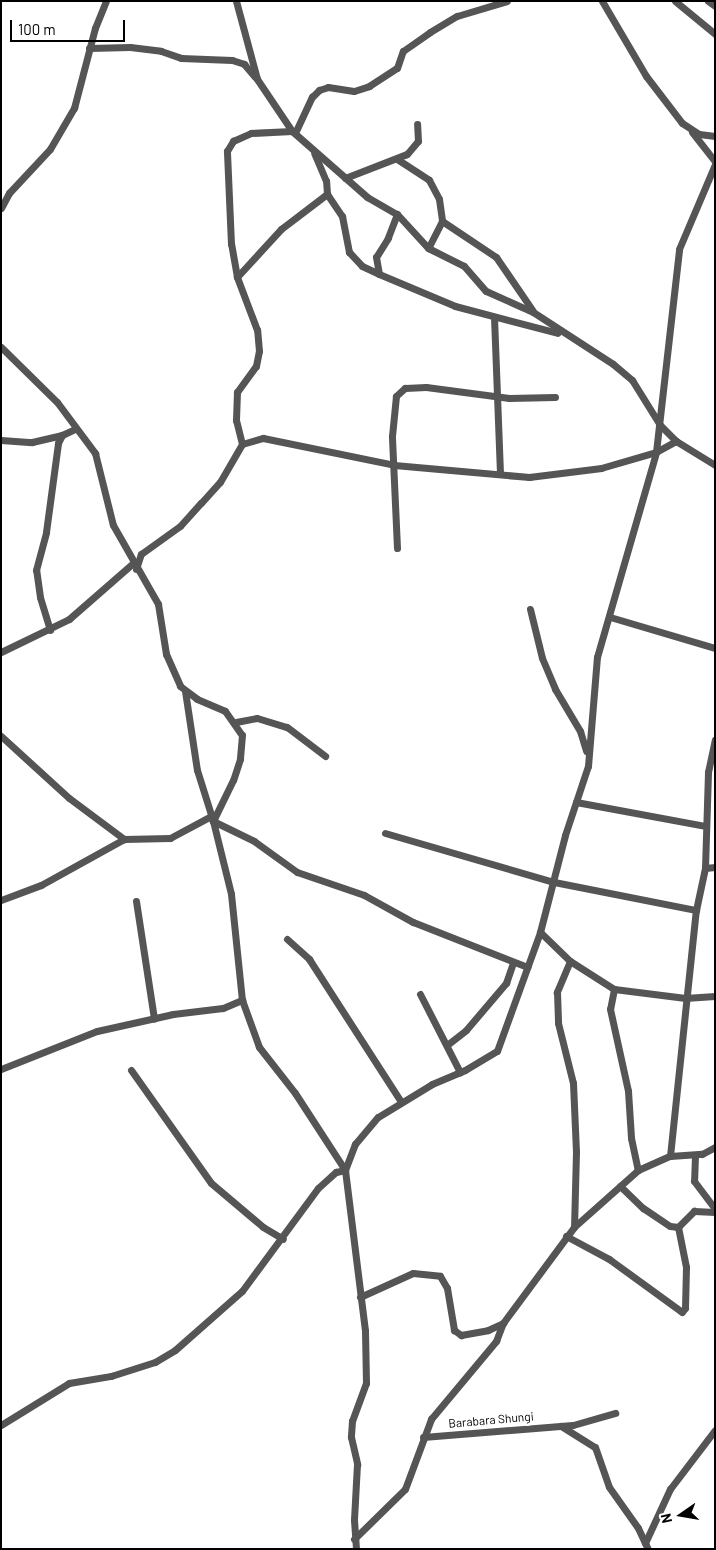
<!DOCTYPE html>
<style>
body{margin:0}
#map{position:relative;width:716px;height:1550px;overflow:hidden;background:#fff;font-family:Barlow,sans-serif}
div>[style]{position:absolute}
.minor>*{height:7px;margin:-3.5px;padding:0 3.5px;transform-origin:3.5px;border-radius:3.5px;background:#555}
span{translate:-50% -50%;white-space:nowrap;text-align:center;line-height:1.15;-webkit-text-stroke:5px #fff;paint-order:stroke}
.street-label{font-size:12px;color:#000}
.frame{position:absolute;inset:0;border:2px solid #000;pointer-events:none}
.north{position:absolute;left:656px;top:1490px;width:50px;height:50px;-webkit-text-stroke:4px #fff;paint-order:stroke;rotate:257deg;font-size:14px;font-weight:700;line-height:20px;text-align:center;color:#000}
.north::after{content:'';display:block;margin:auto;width:18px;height:22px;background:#000;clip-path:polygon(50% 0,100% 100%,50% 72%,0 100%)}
.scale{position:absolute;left:10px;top:20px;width:115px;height:22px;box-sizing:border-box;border:2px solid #000;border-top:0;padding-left:6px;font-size:15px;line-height:18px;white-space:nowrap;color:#000;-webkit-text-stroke:4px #fff;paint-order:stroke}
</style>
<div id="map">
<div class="minor">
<div style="left:236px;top:1px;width:81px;rotate:74.9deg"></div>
<div style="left:257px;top:79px;width:63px;rotate:56.1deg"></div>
<div style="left:292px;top:131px;width:100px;rotate:41.3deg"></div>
<div style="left:367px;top:197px;width:34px;rotate:30deg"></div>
<div style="left:397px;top:214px;width:46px;rotate:47.6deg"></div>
<div style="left:428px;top:248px;width:40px;rotate:26.6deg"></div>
<div style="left:464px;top:266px;width:33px;rotate:49deg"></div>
<div style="left:486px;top:291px;width:51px;rotate:24.1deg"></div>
<div style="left:533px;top:312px;width:95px;rotate:33deg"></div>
<div style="left:613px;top:364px;width:25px;rotate:40deg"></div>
<div style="left:632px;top:380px;width:53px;rotate:58.1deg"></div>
<div style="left:660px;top:425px;width:23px;rotate:45deg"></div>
<div style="left:676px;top:441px;width:46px;rotate:31.6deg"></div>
<div style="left:602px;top:1px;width:87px;rotate:59.6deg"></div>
<div style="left:646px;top:76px;width:59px;rotate:52.5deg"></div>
<div style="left:682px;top:123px;width:20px;rotate:33deg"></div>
<div style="left:699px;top:134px;width:16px;rotate:7deg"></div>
<div style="left:675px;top:1px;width:52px;rotate:39.5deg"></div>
<div style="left:708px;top:1px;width:9px;rotate:36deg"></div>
<div style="left:89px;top:48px;width:41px;rotate:-1.4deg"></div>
<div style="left:130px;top:47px;width:31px;rotate:7deg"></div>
<div style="left:161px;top:51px;width:21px;rotate:19deg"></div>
<div style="left:181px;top:58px;width:51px;rotate:2.2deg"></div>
<div style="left:232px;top:60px;width:13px;rotate:18deg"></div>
<div style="left:244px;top:64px;width:17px;rotate:50deg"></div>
<div style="left:692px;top:132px;width:37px;rotate:52deg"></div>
<div style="left:295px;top:133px;width:40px;rotate:-65deg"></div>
<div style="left:312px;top:97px;width:10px;rotate:-45deg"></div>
<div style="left:319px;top:90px;width:9px;rotate:-18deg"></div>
<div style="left:328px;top:87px;width:26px;rotate:9deg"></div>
<div style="left:354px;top:91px;width:16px;rotate:-18deg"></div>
<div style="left:369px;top:86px;width:33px;rotate:-33deg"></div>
<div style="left:397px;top:68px;width:18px;rotate:-71deg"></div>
<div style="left:403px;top:51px;width:33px;rotate:-35deg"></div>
<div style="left:430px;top:32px;width:31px;rotate:-31deg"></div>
<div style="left:457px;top:16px;width:52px;rotate:-16.7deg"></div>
<div style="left:397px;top:159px;width:38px;rotate:33deg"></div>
<div style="left:429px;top:180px;width:21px;rotate:62deg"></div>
<div style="left:439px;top:199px;width:22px;rotate:82deg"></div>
<div style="left:442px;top:221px;width:30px;rotate:117deg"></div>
<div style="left:345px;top:178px;width:66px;rotate:-21.2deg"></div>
<div style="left:407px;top:154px;width:17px;rotate:-50deg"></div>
<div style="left:418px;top:141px;width:17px;rotate:-93deg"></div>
<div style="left:327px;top:194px;width:27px;rotate:56deg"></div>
<div style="left:342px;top:216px;width:37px;rotate:79deg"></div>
<div style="left:349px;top:252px;width:19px;rotate:47deg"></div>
<div style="left:362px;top:266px;width:19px;rotate:25deg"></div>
<div style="left:1px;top:208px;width:17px;rotate:-62deg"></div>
<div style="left:9px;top:193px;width:60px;rotate:-47deg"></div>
<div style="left:50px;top:149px;width:48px;rotate:-59.7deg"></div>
<div style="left:74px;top:108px;width:83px;rotate:-75.3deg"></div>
<div style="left:95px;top:28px;width:29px;rotate:-68deg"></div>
<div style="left:397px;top:214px;width:26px;rotate:111deg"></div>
<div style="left:388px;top:238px;width:22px;rotate:122deg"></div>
<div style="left:376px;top:257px;width:17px;rotate:80deg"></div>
<div style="left:379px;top:274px;width:82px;rotate:22.8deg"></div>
<div style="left:455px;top:306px;width:106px;rotate:14.7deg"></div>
<div style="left:442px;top:221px;width:65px;rotate:33.7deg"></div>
<div style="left:496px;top:257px;width:65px;rotate:55.6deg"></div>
<div style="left:237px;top:277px;width:65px;rotate:-47.5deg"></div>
<div style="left:281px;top:229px;width:58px;rotate:-37.3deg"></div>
<div style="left:327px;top:194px;width:13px;rotate:-94deg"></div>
<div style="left:326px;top:181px;width:30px;rotate:-113deg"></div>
<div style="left:494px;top:317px;width:157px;rotate:87.8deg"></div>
<div style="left:1px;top:347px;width:78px;rotate:44.5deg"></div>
<div style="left:57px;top:402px;width:64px;rotate:53.3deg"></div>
<div style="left:95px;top:453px;width:74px;rotate:76deg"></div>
<div style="left:113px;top:525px;width:91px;rotate:60.3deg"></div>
<div style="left:158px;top:604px;width:51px;rotate:80.9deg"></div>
<div style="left:166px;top:654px;width:35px;rotate:66deg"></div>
<div style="left:180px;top:686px;width:21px;rotate:37deg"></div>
<div style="left:197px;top:699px;width:30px;rotate:23deg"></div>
<div style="left:225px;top:711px;width:29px;rotate:55deg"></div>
<div style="left:242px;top:735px;width:24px;rotate:95deg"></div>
<div style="left:240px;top:759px;width:22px;rotate:108deg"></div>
<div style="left:233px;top:780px;width:46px;rotate:116deg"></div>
<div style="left:213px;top:821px;width:75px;rotate:76.1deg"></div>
<div style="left:231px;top:894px;width:107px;rotate:84.1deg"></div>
<div style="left:242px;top:1000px;width:50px;rotate:70.1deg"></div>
<div style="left:259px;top:1047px;width:58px;rotate:52deg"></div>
<div style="left:295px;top:1093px;width:92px;rotate:57deg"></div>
<div style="left:345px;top:1170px;width:162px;rotate:82.9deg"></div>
<div style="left:365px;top:1331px;width:52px;rotate:88.9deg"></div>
<div style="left:366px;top:1383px;width:40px;rotate:110.2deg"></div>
<div style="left:352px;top:1421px;width:16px;rotate:94deg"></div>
<div style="left:351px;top:1437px;width:28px;rotate:77deg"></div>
<div style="left:357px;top:1464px;width:56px;rotate:93.1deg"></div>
<div style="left:354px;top:1520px;width:29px;rotate:86deg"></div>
<div style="left:1px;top:440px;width:31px;rotate:4deg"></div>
<div style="left:32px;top:442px;width:31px;rotate:-13deg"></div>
<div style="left:242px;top:444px;width:25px;rotate:-104deg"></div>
<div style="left:236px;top:420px;width:28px;rotate:-88deg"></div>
<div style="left:237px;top:392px;width:32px;rotate:-54deg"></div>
<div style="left:256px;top:366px;width:15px;rotate:-79deg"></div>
<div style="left:259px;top:351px;width:21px;rotate:-95deg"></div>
<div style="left:257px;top:330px;width:57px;rotate:-110.7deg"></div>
<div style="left:237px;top:277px;width:34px;rotate:-100deg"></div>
<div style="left:231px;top:244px;width:93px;rotate:-92.5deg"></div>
<div style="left:227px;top:151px;width:12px;rotate:-59deg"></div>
<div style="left:233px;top:141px;width:20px;rotate:-24deg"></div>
<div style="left:251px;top:133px;width:41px;rotate:-2.8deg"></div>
<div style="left:397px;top:548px;width:112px;rotate:-92.6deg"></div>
<div style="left:392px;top:436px;width:40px;rotate:-84.3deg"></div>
<div style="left:396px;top:396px;width:12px;rotate:-42deg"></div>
<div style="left:405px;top:388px;width:21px;rotate:-3deg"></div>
<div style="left:426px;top:387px;width:84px;rotate:7.5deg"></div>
<div style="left:509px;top:398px;width:46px;rotate:-1.2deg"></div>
<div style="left:136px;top:569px;width:16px;rotate:-72deg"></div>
<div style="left:141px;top:554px;width:48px;rotate:-35.7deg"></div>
<div style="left:180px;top:526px;width:31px;rotate:-48deg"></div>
<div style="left:201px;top:503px;width:28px;rotate:-48deg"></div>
<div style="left:220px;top:482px;width:44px;rotate:-59.9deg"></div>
<div style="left:242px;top:444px;width:22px;rotate:-16deg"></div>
<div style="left:263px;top:438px;width:134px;rotate:11.6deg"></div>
<div style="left:394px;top:465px;width:136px;rotate:5.1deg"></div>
<div style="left:529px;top:477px;width:73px;rotate:-7.1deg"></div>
<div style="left:601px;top:468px;width:57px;rotate:-16.2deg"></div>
<div style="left:656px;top:452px;width:23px;rotate:-29deg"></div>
<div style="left:530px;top:609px;width:50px;rotate:76.2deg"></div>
<div style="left:542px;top:658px;width:34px;rotate:67deg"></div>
<div style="left:555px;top:689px;width:49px;rotate:59.2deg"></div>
<div style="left:580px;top:731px;width:21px;rotate:73deg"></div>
<div style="left:610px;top:617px;width:109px;rotate:16.4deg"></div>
<div style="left:50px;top:630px;width:34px;rotate:-107deg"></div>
<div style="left:40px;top:597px;width:27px;rotate:-98deg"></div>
<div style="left:36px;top:570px;width:39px;rotate:-75deg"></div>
<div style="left:46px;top:532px;width:90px;rotate:-82.3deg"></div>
<div style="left:58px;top:443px;width:9px;rotate:-63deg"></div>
<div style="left:62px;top:435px;width:14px;rotate:-25deg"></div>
<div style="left:1px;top:652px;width:76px;rotate:-25.9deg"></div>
<div style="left:69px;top:619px;width:85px;rotate:-41.2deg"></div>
<div style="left:185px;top:691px;width:80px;rotate:81.4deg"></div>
<div style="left:197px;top:770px;width:53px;rotate:72.6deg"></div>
<div style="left:213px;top:821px;width:46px;rotate:26deg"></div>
<div style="left:254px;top:841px;width:53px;rotate:35.8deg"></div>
<div style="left:297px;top:872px;width:71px;rotate:18.9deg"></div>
<div style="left:364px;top:895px;width:56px;rotate:28.9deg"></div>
<div style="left:413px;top:922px;width:123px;rotate:21.5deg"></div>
<div style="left:236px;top:722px;width:21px;rotate:-11deg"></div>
<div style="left:257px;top:718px;width:31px;rotate:17deg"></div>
<div style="left:287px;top:727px;width:48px;rotate:37.3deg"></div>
<div style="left:1px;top:736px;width:92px;rotate:42.4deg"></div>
<div style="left:69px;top:798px;width:69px;rotate:36.7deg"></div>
<div style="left:576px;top:802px;width:131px;rotate:10.5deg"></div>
<div style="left:385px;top:833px;width:176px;rotate:16.2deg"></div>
<div style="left:554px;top:882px;width:145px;rotate:11.2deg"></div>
<div style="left:705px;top:868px;width:10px;rotate:-6deg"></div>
<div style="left:1px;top:900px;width:43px;rotate:-20.6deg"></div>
<div style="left:41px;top:885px;width:95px;rotate:-29deg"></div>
<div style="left:124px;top:839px;width:46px;rotate:-1.2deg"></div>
<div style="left:170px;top:838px;width:49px;rotate:-28.1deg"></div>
<div style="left:136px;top:901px;width:119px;rotate:81.3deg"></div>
<div style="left:540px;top:932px;width:42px;rotate:44deg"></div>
<div style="left:570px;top:961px;width:52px;rotate:32.5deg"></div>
<div style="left:614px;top:989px;width:72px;rotate:7.2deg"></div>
<div style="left:685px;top:998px;width:30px;rotate:-4deg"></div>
<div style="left:287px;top:939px;width:30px;rotate:42deg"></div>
<div style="left:309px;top:959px;width:170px;rotate:57.2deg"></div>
<div style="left:570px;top:961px;width:34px;rotate:113deg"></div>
<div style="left:557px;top:992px;width:31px;rotate:88deg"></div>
<div style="left:558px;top:1023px;width:62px;rotate:76deg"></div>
<div style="left:573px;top:1083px;width:69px;rotate:87.5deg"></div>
<div style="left:576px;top:1152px;width:75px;rotate:91.5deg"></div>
<div style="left:614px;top:989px;width:20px;rotate:101deg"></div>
<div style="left:610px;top:1009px;width:84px;rotate:77.6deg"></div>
<div style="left:628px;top:1091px;width:47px;rotate:86.3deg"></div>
<div style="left:631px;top:1138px;width:33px;rotate:78deg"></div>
<div style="left:420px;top:994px;width:88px;rotate:62.9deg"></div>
<div style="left:447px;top:1045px;width:24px;rotate:-38deg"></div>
<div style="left:466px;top:1030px;width:62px;rotate:-49.6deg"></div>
<div style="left:506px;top:983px;width:21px;rotate:-71deg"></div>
<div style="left:1px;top:1069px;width:103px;rotate:-21.6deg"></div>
<div style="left:97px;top:1031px;width:78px;rotate:-12.6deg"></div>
<div style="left:173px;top:1014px;width:50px;rotate:-6.8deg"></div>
<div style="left:223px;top:1008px;width:21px;rotate:-23deg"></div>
<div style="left:131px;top:1070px;width:138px;rotate:54.7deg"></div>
<div style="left:211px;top:1183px;width:68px;rotate:40.2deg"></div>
<div style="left:263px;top:1227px;width:23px;rotate:31deg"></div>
<div style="left:695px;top:1155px;width:26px;rotate:92deg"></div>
<div style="left:694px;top:1181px;width:35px;rotate:53deg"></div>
<div style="left:670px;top:1156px;width:247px;rotate:-84deg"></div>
<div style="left:696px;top:910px;width:43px;rotate:-77.9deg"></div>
<div style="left:705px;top:868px;width:96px;rotate:-88.2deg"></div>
<div style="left:708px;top:772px;width:33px;rotate:-78deg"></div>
<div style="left:620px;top:1186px;width:32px;rotate:44deg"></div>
<div style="left:643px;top:1208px;width:32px;rotate:34deg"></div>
<div style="left:670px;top:1226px;width:8px;rotate:7deg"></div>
<div style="left:678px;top:1227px;width:23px;rotate:-45deg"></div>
<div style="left:694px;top:1211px;width:21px;rotate:3deg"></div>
<div style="left:566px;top:1236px;width:49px;rotate:28.1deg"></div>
<div style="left:609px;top:1259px;width:90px;rotate:36deg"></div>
<div style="left:682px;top:1312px;width:5px;rotate:-53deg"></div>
<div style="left:685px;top:1308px;width:41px;rotate:-88.6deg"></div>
<div style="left:686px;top:1267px;width:41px;rotate:-101.3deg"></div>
<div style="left:360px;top:1297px;width:58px;rotate:-24.4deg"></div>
<div style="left:413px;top:1273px;width:27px;rotate:6deg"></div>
<div style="left:440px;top:1276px;width:14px;rotate:60deg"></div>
<div style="left:447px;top:1288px;width:43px;rotate:80.5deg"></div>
<div style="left:454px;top:1330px;width:9px;rotate:36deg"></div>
<div style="left:461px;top:1335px;width:27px;rotate:-10deg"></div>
<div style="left:488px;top:1330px;width:17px;rotate:-25deg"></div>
<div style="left:503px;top:1323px;width:119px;rotate:-53.5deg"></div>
<div style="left:574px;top:1227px;width:86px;rotate:-41.7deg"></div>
<div style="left:638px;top:1170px;width:35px;rotate:-24deg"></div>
<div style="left:670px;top:1156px;width:32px;rotate:-4deg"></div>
<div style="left:702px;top:1154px;width:15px;rotate:-28deg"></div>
<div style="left:1px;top:1425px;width:80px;rotate:-31.7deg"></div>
<div style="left:69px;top:1383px;width:43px;rotate:-9.5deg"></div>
<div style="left:111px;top:1376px;width:46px;rotate:-17.7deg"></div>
<div style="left:155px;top:1362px;width:23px;rotate:-31deg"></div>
<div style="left:175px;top:1350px;width:89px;rotate:-41.4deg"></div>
<div style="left:242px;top:1291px;width:128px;rotate:-53.6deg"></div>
<div style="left:318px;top:1188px;width:24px;rotate:-42deg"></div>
<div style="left:336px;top:1172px;width:9px;rotate:-13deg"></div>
<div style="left:345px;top:1170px;width:28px;rotate:-69deg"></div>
<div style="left:355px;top:1144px;width:35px;rotate:-50deg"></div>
<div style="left:378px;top:1117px;width:63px;rotate:-31.4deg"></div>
<div style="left:432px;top:1084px;width:36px;rotate:-23deg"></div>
<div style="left:465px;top:1070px;width:37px;rotate:-31deg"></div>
<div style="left:497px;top:1051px;width:127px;rotate:-70.1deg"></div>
<div style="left:540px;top:932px;width:100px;rotate:-75.5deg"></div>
<div style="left:565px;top:835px;width:73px;rotate:-71.6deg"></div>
<div style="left:588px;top:766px;width:109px;rotate:-85.3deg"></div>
<div style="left:597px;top:657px;width:213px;rotate:-73.9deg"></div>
<div style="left:656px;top:452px;width:204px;rotate:-83.5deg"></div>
<div style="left:679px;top:249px;width:92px;rotate:-67deg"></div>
<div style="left:561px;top:1426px;width:40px;rotate:32deg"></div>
<div style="left:595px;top:1447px;width:42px;rotate:70.7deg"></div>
<div style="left:609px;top:1487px;width:50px;rotate:54.7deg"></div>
<div style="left:638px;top:1528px;width:23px;rotate:65deg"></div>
<div style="left:423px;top:1437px;width:150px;rotate:-4.6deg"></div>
<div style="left:573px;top:1425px;width:44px;rotate:-15.9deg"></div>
<div style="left:354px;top:1539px;width:71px;rotate:-44.4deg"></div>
<div style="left:405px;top:1489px;width:75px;rotate:-69.6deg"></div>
<div style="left:431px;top:1419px;width:102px;rotate:-50.2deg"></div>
<div style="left:496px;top:1341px;width:19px;rotate:-69deg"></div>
<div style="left:645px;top:1543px;width:60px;rotate:-65.2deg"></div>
<div style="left:670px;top:1489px;width:74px;rotate:-52.7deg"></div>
</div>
<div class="street-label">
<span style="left:491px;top:1420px;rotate:-5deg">Barabara Shungi</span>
</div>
<div class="frame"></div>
<div class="north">N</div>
<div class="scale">100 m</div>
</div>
